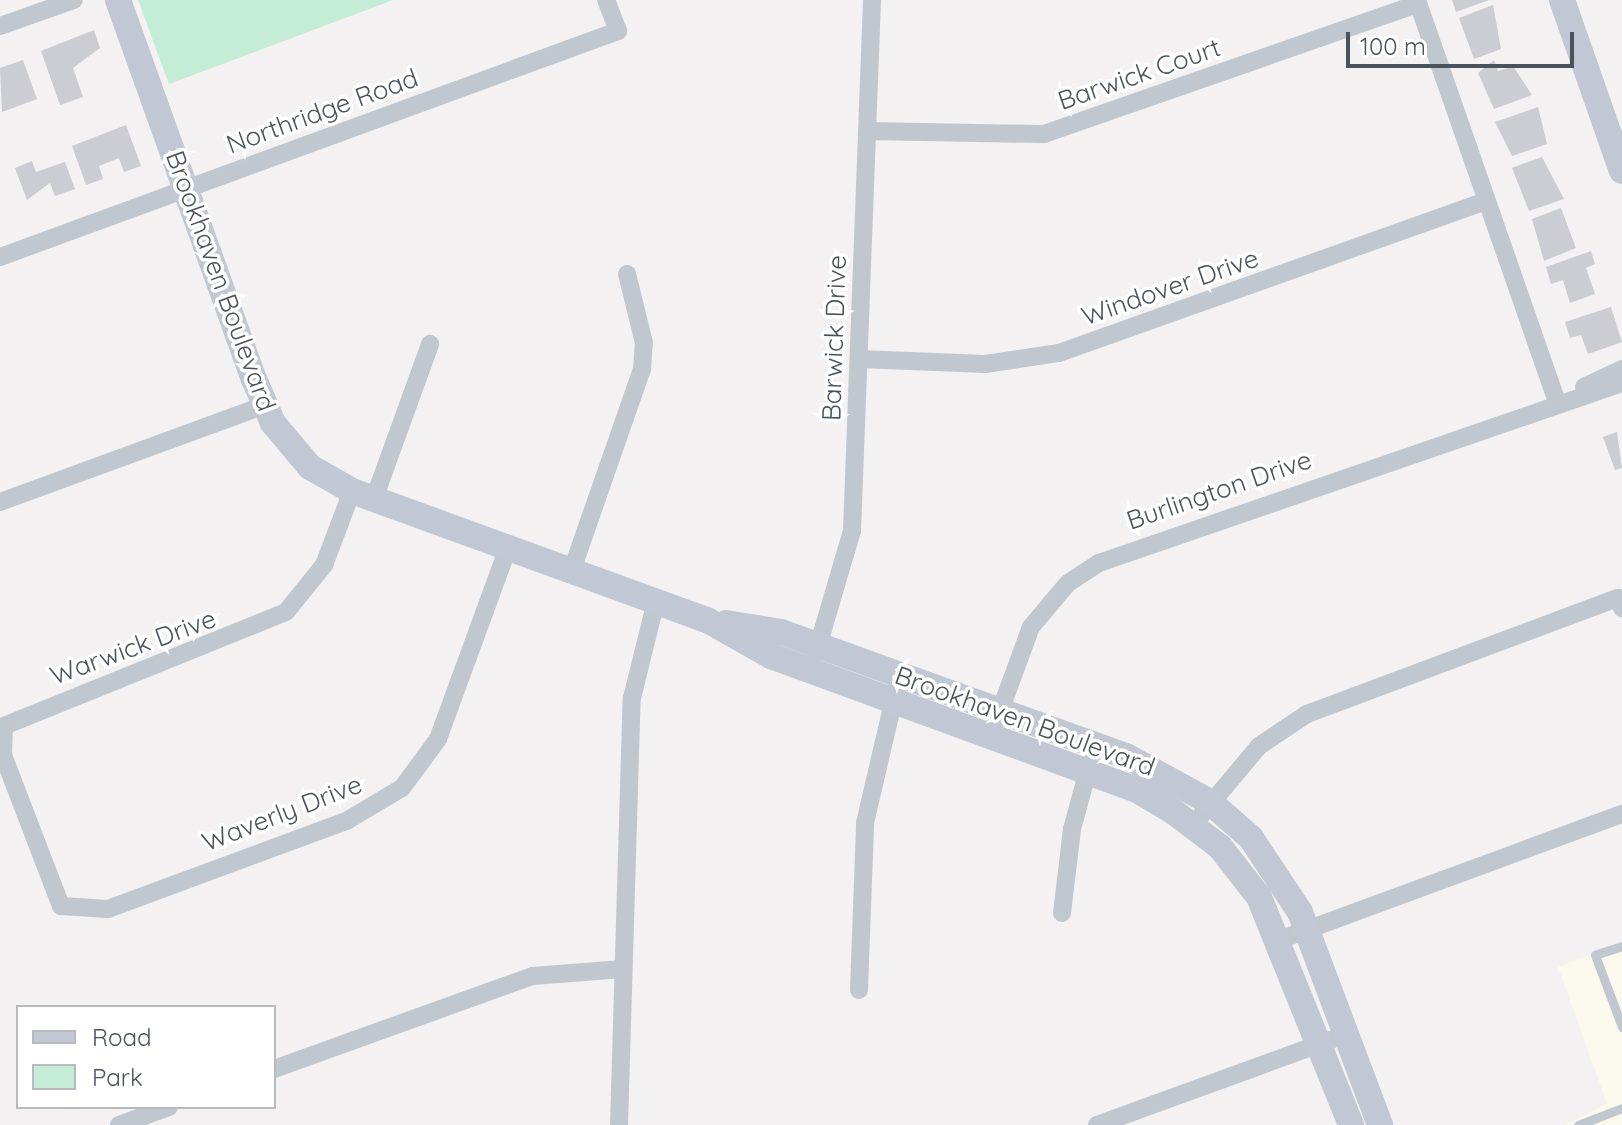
<!DOCTYPE html>
<style>
body{margin:0}
#map{position:relative;width:1622px;height:1125px;overflow:hidden;background:#f3f1f1;font-family:Quicksand,sans-serif}
div>[style]{position:absolute}
.commercial>*{inset:0;background:#fbf8ed}
.green>*{inset:0;background:#c4ecd6}
.building>*{inset:0;background:#cbcdd3}
.lane>*{height:9px;margin:-4.5px;padding:0 4.5px;transform-origin:4.5px;border-radius:4.5px;background:#c0c7ce}
.street>*{height:18px;margin:-9px;padding:0 9px;transform-origin:9px;border-radius:9px;background:#c0c7ce}
.secondary>*{height:26px;margin:-13px;padding:0 13px;transform-origin:13px;border-radius:13px;background:#c1c8d3}
span{translate:-50% -50%;white-space:nowrap;text-align:center;line-height:1.15;-webkit-text-stroke:7px #fff;paint-order:stroke}
.street-label{font-size:26px;color:#4a535d}
.legend{position:absolute;left:16px;top:1005px;width:260px;height:104px;box-sizing:border-box;background:#fff;border:2px solid #b7babe;margin:0;padding:10px 14px;list-style:none;font-size:24px;color:#4a535d}
.legend li{display:flex;align-items:center;gap:16px;height:40px}
.legend b{width:40px;border:2px solid #b7babe}
.scale{position:absolute;left:1346px;top:32px;width:228px;height:36px;box-sizing:border-box;border:4px solid #4a535d;border-top:0;padding-left:10px;font-size:24px;line-height:28px;white-space:nowrap;color:#4a535d;-webkit-text-stroke:6px #fff;paint-order:stroke}
</style>
<div id="map">
<div class="commercial">
<div style="clip-path:polygon(1622px 942px,1622px 1125px,1565px 1125px,1607px 1104px,1558px 967px)"></div>
</div>
<div class="green">
<div style="clip-path:polygon(138px 0,393px 0,169px 84px)"></div>
</div>
<div class="building">
<div style="clip-path:polygon(1452px 0,1489px 0,1456px 12px)"></div>
<div style="clip-path:polygon(1493px 5px,1501px 49px,1474px 59px,1459px 18px)"></div>
<div style="clip-path:polygon(94px 30px,100px 48px,73px 68px,83px 97px,60px 105px,41px 51px)"></div>
<div style="clip-path:polygon(23px 60px,37px 99px,2px 112px,0 68px)"></div>
<div style="clip-path:polygon(1494px 60px,1498px 71px,1513px 66px,1532px 95px,1494px 109px,1478px 73px)"></div>
<div style="clip-path:polygon(1538px 107px,1547px 144px,1512px 156px,1495px 122px)"></div>
<div style="clip-path:polygon(126px 125px,141px 166px,124px 172px,119px 158px,99px 166px,103px 179px,86px 185px,72px 146px)"></div>
<div style="clip-path:polygon(1542px 157px,1564px 199px,1529px 211px,1512px 168px)"></div>
<div style="clip-path:polygon(32px 161px,36px 172px,65px 162px,75px 189px,55px 196px,50px 183px,27px 200px,15px 168px)"></div>
<div style="clip-path:polygon(1561px 208px,1576px 248px,1544px 261px,1532px 219px)"></div>
<div style="clip-path:polygon(1591px 251px,1595px 264px,1586px 268px,1595px 294px,1570px 303px,1563px 280px,1551px 284px,1546px 267px)"></div>
<div style="clip-path:polygon(1611px 307px,1622px 342px,1588px 354px,1581px 335px,1570px 338px,1565px 322px)"></div>
<div style="clip-path:polygon(1617px 432px,1622px 468px,1615px 470px,1603px 437px)"></div>
</div>
<div class="lane">
<div style="left:1622px;top:946px;width:28px;rotate:162deg"></div>
<div style="left:1595px;top:955px;width:77px;rotate:69.4deg"></div>
<div style="left:1578px;top:1125px;width:47px;rotate:-21.1deg"></div>
</div>
<div class="street">
<div style="left:1417px;top:0;width:425px;rotate:70.8deg"></div>
<div style="left:0;top:26px;width:78px;rotate:-19.4deg"></div>
<div style="left:867px;top:131px;width:177px;rotate:1deg"></div>
<div style="left:1044px;top:134px;width:396px;rotate:-19.2deg"></div>
<div style="left:0;top:257px;width:658px;rotate:-20.09deg"></div>
<div style="left:618px;top:31px;width:33px;rotate:-111deg"></div>
<div style="left:860px;top:359px;width:125px;rotate:2.3deg"></div>
<div style="left:985px;top:364px;width:75px;rotate:-8.5deg"></div>
<div style="left:1059px;top:353px;width:454px;rotate:-19.6deg"></div>
<div style="left:1584px;top:387px;width:42px;rotate:-25.3deg"></div>
<div style="left:352px;top:491px;width:79px;rotate:110.7deg"></div>
<div style="left:324px;top:565px;width:60px;rotate:129deg"></div>
<div style="left:286px;top:612px;width:304px;rotate:158deg"></div>
<div style="left:4px;top:726px;width:29px;rotate:92deg"></div>
<div style="left:3px;top:755px;width:162px;rotate:69deg"></div>
<div style="left:61px;top:906px;width:47px;rotate:3.7deg"></div>
<div style="left:108px;top:909px;width:256px;rotate:-20.3deg"></div>
<div style="left:348px;top:820px;width:63px;rotate:-30.7deg"></div>
<div style="left:402px;top:788px;width:61px;rotate:-53.7deg"></div>
<div style="left:438px;top:739px;width:203px;rotate:-69.9deg"></div>
<div style="left:374px;top:499px;width:165px;rotate:-70.1deg"></div>
<div style="left:0;top:502px;width:282px;rotate:-20.1deg"></div>
<div style="left:572px;top:570px;width:213px;rotate:-70.8deg"></div>
<div style="left:642px;top:369px;width:26px;rotate:-86deg"></div>
<div style="left:644px;top:343px;width:71px;rotate:-103.8deg"></div>
<div style="left:816px;top:653px;width:127px;rotate:-73.6deg"></div>
<div style="left:852px;top:531px;width:531px;rotate:-87.84deg"></div>
<div style="left:996px;top:722px;width:101px;rotate:-69.8deg"></div>
<div style="left:1031px;top:627px;width:57px;rotate:-49.9deg"></div>
<div style="left:1068px;top:583px;width:37px;rotate:-33deg"></div>
<div style="left:1099px;top:563px;width:553px;rotate:-18.99deg"></div>
<div style="left:1193px;top:825px;width:103px;rotate:-50.1deg"></div>
<div style="left:1259px;top:746px;width:58px;rotate:-33.7deg"></div>
<div style="left:1307px;top:714px;width:332px;rotate:-20.5deg"></div>
<div style="left:1618px;top:598px;width:11px;rotate:68deg"></div>
<div style="left:1062px;top:913px;width:85px;rotate:-83.2deg"></div>
<div style="left:1072px;top:829px;width:68px;rotate:-74.7deg"></div>
<div style="left:1282px;top:939px;width:362px;rotate:-20.2deg"></div>
<div style="left:859px;top:990px;width:167px;rotate:-87.9deg"></div>
<div style="left:865px;top:823px;width:137px;rotate:-76.9deg"></div>
<div style="left:274px;top:1069px;width:275px;rotate:-19.8deg"></div>
<div style="left:533px;top:976px;width:90px;rotate:-4.4deg"></div>
<div style="left:119px;top:1125px;width:53px;rotate:-19.8deg"></div>
<div style="left:619px;top:1125px;width:427px;rotate:-88.3deg"></div>
<div style="left:632px;top:698px;width:100px;rotate:-76.1deg"></div>
<div style="left:1097px;top:1125px;width:266px;rotate:-20deg"></div>
</div>
<div class="secondary">
<div style="left:118px;top:0;width:403px;rotate:70.3deg"></div>
<div style="left:254px;top:379px;width:48px;rotate:66.6deg"></div>
<div style="left:273px;top:423px;width:57px;rotate:49.9deg"></div>
<div style="left:310px;top:467px;width:48px;rotate:29.7deg"></div>
<div style="left:352px;top:491px;width:378px;rotate:20deg"></div>
<div style="left:707px;top:620px;width:73px;rotate:29.4deg"></div>
<div style="left:771px;top:656px;width:392px;rotate:20.1deg"></div>
<div style="left:1139px;top:791px;width:41px;rotate:31deg"></div>
<div style="left:1174px;top:812px;width:58px;rotate:37.3deg"></div>
<div style="left:1220px;top:847px;width:63px;rotate:52deg"></div>
<div style="left:1259px;top:897px;width:246px;rotate:68deg"></div>
<div style="left:1562px;top:0;width:181px;rotate:70.7deg"></div>
<div style="left:726px;top:623px;width:56px;rotate:9.3deg"></div>
<div style="left:781px;top:632px;width:367px;rotate:19.8deg"></div>
<div style="left:1126px;top:756px;width:96px;rotate:28.7deg"></div>
<div style="left:1210px;top:802px;width:55px;rotate:41.3deg"></div>
<div style="left:1251px;top:838px;width:89px;rotate:56.5deg"></div>
<div style="left:1300px;top:912px;width:228px;rotate:69.4deg"></div>
</div>
<div class="street-label">
<span style="left:1139px;top:74px;rotate:-19deg">Barwick Court</span>
<span style="left:322px;top:111px;rotate:-20deg">Northridge Road</span>
<span style="left:221px;top:281px;rotate:70deg">Brookhaven Boulevard</span>
<span style="left:1170px;top:287px;rotate:-19deg">Windover Drive</span>
<span style="left:834px;top:338px;rotate:-88deg">Barwick Drive</span>
<span style="left:1219px;top:490px;rotate:-19deg">Burlington Drive</span>
<span style="left:133px;top:647px;rotate:-20deg">Warwick Drive</span>
<span style="left:1025px;top:721px;rotate:20deg">Brookhaven Boulevard</span>
<span style="left:282px;top:813px;rotate:-21deg">Waverly Drive</span>
</div>
<ul class="legend">
<li><b style="height:10px;background:#c1c8d3"></b>Road</li>
<li><b style="height:22px;background:#c4ecd6"></b>Park</li>
</ul>
<div class="scale">100 m</div>
</div>
